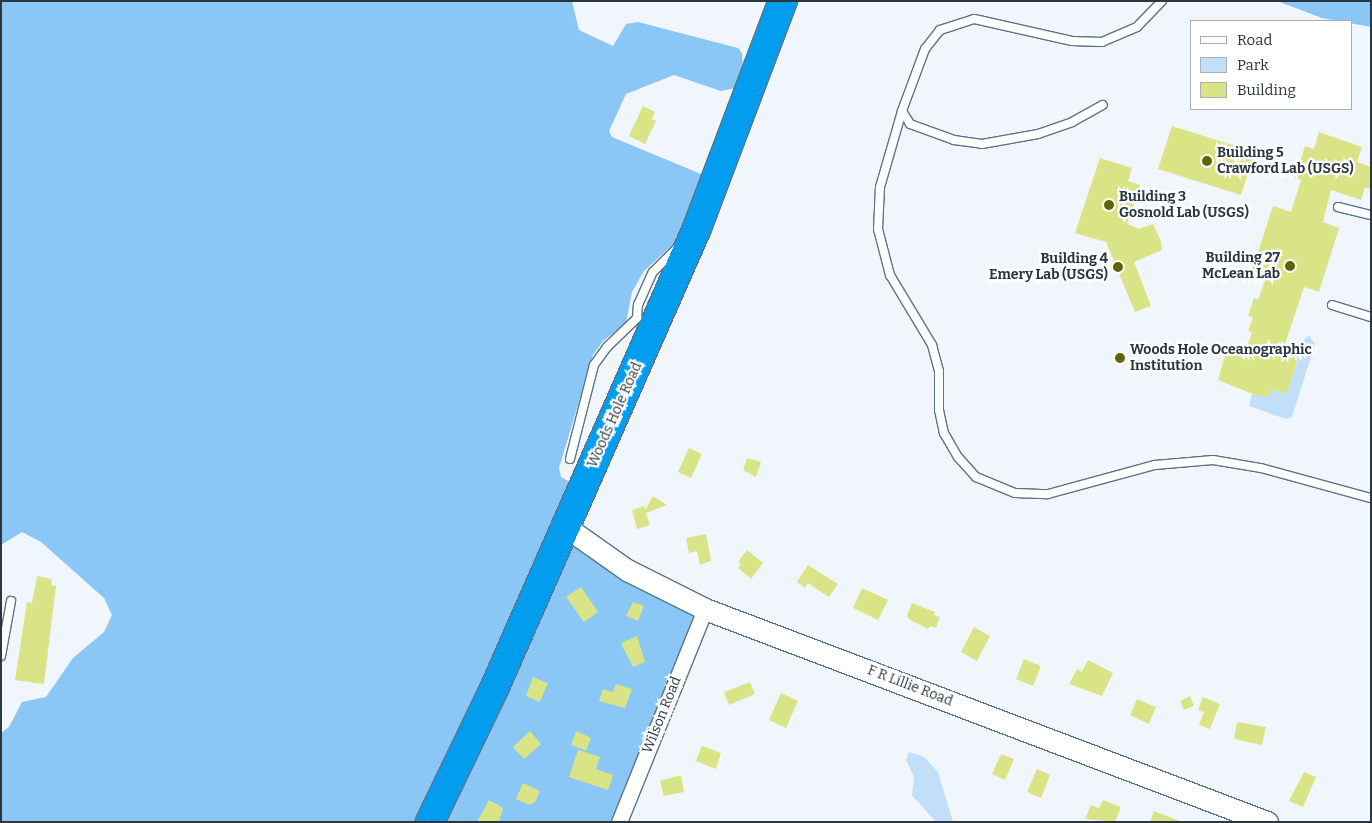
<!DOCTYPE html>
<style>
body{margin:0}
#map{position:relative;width:1372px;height:823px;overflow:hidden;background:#f0f6fb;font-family:Bitter,serif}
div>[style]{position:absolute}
.green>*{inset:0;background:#c1dff8}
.forest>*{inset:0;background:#8ac7f7}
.building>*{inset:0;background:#d9e487}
.roads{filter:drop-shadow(1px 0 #59748a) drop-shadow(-1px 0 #59748a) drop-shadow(0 1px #59748a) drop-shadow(0 -1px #59748a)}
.lane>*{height:8px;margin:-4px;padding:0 4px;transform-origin:4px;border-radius:4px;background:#fff}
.street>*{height:15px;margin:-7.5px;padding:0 7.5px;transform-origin:7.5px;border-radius:7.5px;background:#fff}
.secondary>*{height:21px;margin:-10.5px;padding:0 10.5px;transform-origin:10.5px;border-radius:10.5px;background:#fff}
.highway>*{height:28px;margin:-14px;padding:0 14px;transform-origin:14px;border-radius:14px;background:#039df0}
.dots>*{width:14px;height:14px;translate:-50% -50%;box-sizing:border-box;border:2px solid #fff;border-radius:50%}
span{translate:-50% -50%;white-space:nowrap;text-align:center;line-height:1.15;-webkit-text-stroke:4.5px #fff;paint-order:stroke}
.poi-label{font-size:14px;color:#2a3640;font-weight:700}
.left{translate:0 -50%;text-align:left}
.right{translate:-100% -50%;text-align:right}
.street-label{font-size:14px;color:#2a3640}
.frame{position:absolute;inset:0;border:2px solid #2a3640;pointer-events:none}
.legend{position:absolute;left:1190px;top:20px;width:162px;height:90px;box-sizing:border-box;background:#fff;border:1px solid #aaafb3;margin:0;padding:6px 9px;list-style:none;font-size:15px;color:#2a3640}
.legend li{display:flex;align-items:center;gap:10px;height:25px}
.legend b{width:25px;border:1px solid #aaafb3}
</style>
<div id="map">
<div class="green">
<div style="clip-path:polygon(1309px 335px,1315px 344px,1292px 417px,1286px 419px,1249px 406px,1252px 394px,1269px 397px,1272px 389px,1287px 394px,1304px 340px)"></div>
<div style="clip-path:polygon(909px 752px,924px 757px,938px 772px,953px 822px,936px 822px,912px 795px,914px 777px,906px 760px)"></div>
</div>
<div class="forest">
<div style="clip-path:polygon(1px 1px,572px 1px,579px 30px,613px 46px,626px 24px,638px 22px,738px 48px,742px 53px,743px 70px,736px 88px,721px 91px,674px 75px,626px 94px,609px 131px,612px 137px,701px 174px,705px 179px,680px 238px,644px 271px,632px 292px,626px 323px,603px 341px,593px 355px,559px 468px,561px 477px,570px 482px,526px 596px,416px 822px,1px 822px,1px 733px,9px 727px,22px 702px,46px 697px,73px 658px,104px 632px,112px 615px,104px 598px,41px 542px,22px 532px,1px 545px)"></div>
<div style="clip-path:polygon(1277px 1px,1371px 1px,1371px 27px,1322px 18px)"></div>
<div style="clip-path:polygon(574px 543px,691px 611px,694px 617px,613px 822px,442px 822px,565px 550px)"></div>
</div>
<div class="building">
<div style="clip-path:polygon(643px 106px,655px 112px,652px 119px,656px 121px,645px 144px,629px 136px)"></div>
<div style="clip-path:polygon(1172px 126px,1255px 152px,1241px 195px,1158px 169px)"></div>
<div style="clip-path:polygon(1319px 132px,1362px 147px,1357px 162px,1371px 167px,1371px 189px,1365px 188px,1361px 200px,1331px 190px,1323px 222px,1339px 228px,1319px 292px,1304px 287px,1283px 350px,1299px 355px,1287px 394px,1272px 389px,1269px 397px,1255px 395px,1218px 380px,1228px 344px,1246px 350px,1252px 332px,1248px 331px,1253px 317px,1248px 316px,1254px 298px,1258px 300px,1267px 275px,1252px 270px,1273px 206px,1291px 212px,1301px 180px,1295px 178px,1305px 146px,1314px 149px)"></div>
<div style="clip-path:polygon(1100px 158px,1132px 168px,1128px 181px,1140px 185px,1127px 224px,1139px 229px,1153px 224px,1161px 241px,1162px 250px,1134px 262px,1151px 306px,1135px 312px,1106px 242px,1075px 233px)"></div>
<div style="clip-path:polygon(689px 448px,702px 454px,691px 478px,678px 472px)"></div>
<div style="clip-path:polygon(747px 458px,761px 462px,756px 477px,743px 470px)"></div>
<div style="clip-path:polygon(653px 496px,667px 505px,646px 513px,650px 525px,637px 529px,632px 510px,644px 506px,645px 510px)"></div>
<div style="clip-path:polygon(706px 534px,711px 561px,700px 565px,697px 551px,689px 553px,686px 538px)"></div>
<div style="clip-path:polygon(747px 550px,763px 563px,751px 579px,738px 568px,741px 564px,738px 562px)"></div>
<div style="clip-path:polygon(808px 565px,838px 584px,829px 597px,808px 583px,805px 588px,797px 582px)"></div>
<div style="clip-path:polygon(37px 576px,52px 579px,51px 585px,56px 586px,44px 684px,15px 680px,27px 602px,32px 603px)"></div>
<div style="clip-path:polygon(581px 587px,598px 612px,584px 622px,566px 597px)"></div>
<div style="clip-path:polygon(862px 588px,888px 600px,878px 620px,853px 608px)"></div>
<div style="clip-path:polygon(633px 602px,644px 606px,638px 621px,626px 616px)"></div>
<div style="clip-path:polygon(912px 603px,935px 612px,934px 615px,940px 617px,936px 628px,930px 626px,928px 629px,910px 620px,907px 616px)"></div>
<div style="clip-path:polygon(974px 627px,990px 636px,977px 661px,961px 652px)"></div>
<div style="clip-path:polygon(637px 636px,645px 662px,633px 667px,621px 643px)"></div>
<div style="clip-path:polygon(1024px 659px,1041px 666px,1033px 686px,1016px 679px)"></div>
<div style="clip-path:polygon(1088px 660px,1113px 673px,1102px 696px,1069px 684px,1077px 669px,1082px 672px)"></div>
<div style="clip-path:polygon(533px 677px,548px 683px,540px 702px,526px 696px)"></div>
<div style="clip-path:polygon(750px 682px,755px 694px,729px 705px,724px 692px)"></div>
<div style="clip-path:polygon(616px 684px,632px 689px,625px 708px,599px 701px,603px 689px,613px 692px)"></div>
<div style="clip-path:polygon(781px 693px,798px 701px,786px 728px,769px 720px)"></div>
<div style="clip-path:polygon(1190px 696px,1194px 706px,1184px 710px,1180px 701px)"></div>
<div style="clip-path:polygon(1203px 697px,1220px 704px,1210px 729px,1199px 725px,1204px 712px,1198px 710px)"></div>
<div style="clip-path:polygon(1137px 699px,1156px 707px,1149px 724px,1130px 715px)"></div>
<div style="clip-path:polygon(1237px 722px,1266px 727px,1262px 745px,1234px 739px)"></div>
<div style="clip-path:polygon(530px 731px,541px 744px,524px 759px,513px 747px)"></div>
<div style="clip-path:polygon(576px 731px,591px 738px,586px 751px,571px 745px)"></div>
<div style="clip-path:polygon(702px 746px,721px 753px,716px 769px,696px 761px)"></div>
<div style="clip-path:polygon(578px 750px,600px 757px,596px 769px,613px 775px,608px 790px,569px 777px)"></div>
<div style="clip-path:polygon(1001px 754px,1014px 759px,1005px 780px,992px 774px)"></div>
<div style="clip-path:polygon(1037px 769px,1050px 775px,1041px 798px,1027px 792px)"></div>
<div style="clip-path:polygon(1304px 772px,1316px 777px,1303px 807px,1289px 801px)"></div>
<div style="clip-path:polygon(681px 775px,684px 792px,664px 796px,660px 781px)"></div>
<div style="clip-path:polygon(523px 783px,540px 791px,535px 802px,529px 805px,516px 799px)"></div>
<div style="clip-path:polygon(489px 800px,503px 808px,499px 822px,477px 822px)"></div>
<div style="clip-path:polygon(1103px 800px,1121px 807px,1115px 822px,1085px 819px,1091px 805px,1099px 808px)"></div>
<div style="clip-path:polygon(1154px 811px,1180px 821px,1180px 822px,1150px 822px)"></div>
</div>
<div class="roads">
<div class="lane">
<div style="left:1162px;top:1px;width:36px;rotate:134deg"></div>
<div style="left:1137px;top:27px;width:38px;rotate:157deg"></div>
<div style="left:1102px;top:42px;width:30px;rotate:-178deg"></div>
<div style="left:1072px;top:41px;width:100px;rotate:-167.3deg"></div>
<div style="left:974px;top:19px;width:36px;rotate:162deg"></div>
<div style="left:940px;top:30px;width:24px;rotate:128deg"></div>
<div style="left:925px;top:49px;width:66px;rotate:110.4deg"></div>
<div style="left:902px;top:111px;width:79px;rotate:106.1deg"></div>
<div style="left:880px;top:187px;width:42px;rotate:92.7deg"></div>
<div style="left:878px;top:229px;width:48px;rotate:75.4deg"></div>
<div style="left:890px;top:275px;width:82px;rotate:59deg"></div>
<div style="left:932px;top:345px;width:27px;rotate:75deg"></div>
<div style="left:939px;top:371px;width:39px;rotate:90deg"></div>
<div style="left:939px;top:410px;width:24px;rotate:78deg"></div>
<div style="left:944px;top:433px;width:28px;rotate:60deg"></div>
<div style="left:958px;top:457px;width:27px;rotate:48deg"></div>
<div style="left:976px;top:477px;width:42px;rotate:22.3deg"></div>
<div style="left:1015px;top:493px;width:33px;rotate:2deg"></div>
<div style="left:1048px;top:494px;width:111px;rotate:-15.2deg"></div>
<div style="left:1155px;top:465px;width:58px;rotate:-4.9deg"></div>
<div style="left:1213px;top:460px;width:49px;rotate:9.5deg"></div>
<div style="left:1261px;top:468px;width:114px;rotate:15.3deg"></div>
<div style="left:902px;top:111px;width:15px;rotate:58deg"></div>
<div style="left:910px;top:124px;width:47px;rotate:20deg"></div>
<div style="left:954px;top:140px;width:28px;rotate:8deg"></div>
<div style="left:982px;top:144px;width:57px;rotate:-10.1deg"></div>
<div style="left:1038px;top:134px;width:36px;rotate:-19deg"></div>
<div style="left:1072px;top:122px;width:35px;rotate:-29deg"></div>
<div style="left:1338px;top:207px;width:34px;rotate:14deg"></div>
<div style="left:1332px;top:305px;width:41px;rotate:17.1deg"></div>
<div style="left:570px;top:459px;width:97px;rotate:-75.7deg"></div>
<div style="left:594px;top:365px;width:22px;rotate:-54deg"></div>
<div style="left:607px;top:347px;width:42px;rotate:-44deg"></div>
<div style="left:637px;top:318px;width:13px;rotate:-86deg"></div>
<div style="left:638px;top:305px;width:36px;rotate:-66deg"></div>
<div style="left:653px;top:272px;width:35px;rotate:-45deg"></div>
<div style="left:1px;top:656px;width:56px;rotate:-79.7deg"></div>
</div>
<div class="street">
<div style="left:619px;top:822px;width:230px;rotate:-68deg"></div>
</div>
<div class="secondary">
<div style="left:566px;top:527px;width:75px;rotate:35.2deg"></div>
<div style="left:627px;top:570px;width:87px;rotate:26.6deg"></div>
<div style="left:705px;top:609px;width:601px;rotate:20.76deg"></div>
</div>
<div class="highway">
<div style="left:430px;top:822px;width:148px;rotate:-64.3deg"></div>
<div style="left:494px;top:689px;width:504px;rotate:-66.23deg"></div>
<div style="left:697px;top:228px;width:243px;rotate:-69.3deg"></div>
</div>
</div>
<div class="dots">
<div style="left:1207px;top:161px;background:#5d6400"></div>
<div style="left:1109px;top:205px;background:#5d6400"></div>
<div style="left:1290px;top:266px;background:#5d6400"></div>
<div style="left:1118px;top:267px;background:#5d6400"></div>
<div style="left:1120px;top:358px;background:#5d6400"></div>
</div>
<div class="poi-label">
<span class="left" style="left:1217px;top:161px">Building 5<br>Crawford Lab (USGS)</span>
<span class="left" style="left:1119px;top:205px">Building 3<br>Gosnold Lab (USGS)</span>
<span class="right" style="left:1280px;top:266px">Building 27<br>McLean Lab</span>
<span class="right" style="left:1108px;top:267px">Building 4<br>Emery Lab (USGS)</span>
<span class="left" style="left:1130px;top:358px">Woods Hole Oceanographic<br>Institution</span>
</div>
<div class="street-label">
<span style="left:615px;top:415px;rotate:-66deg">Woods Hole Road</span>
<span style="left:910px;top:686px;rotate:21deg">F R Lillie Road</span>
<span style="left:662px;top:715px;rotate:-68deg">Wilson Road</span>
</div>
<div class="frame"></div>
<ul class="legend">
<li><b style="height:6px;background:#fff"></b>Road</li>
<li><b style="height:14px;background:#c1dff8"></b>Park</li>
<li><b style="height:14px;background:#d9e487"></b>Building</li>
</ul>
</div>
